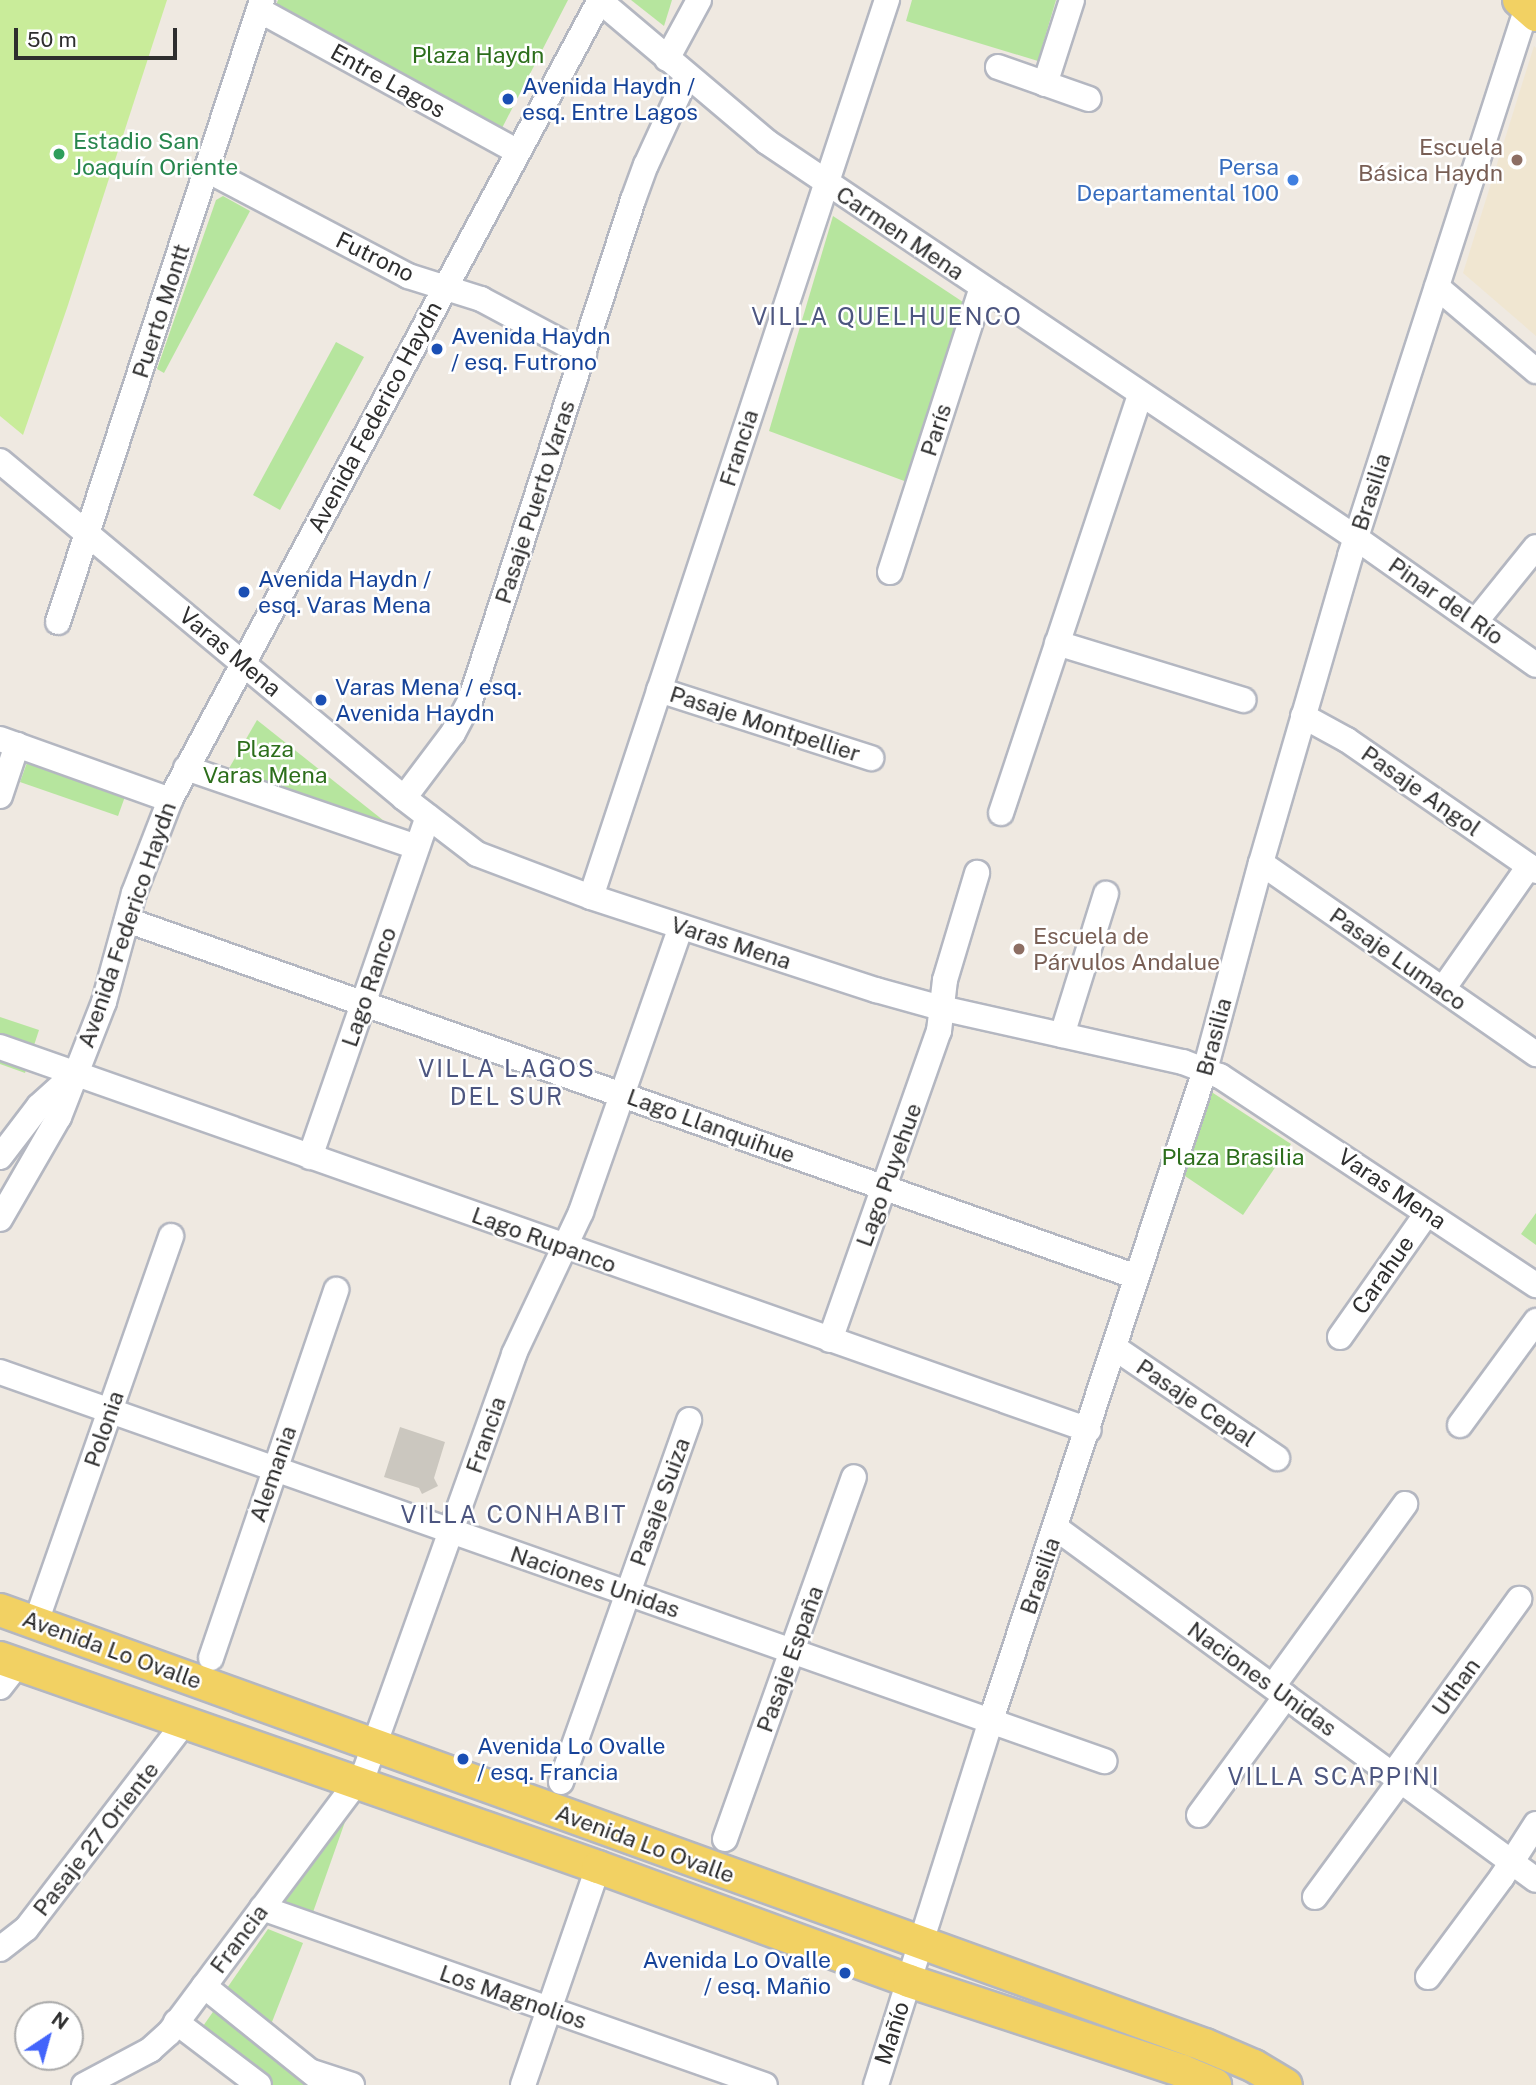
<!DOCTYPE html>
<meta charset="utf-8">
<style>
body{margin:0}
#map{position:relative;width:1536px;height:2085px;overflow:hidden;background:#efe9e1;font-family:"Public Sans",sans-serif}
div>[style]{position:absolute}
.education>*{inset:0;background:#f0e6d1}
.green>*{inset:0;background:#b6e59e}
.pitch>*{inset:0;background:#c9ec9a}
.building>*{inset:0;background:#cbc7bf}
.roads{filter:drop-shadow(2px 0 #b4b7c1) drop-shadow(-2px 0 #b4b7c1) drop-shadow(0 2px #b4b7c1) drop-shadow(0 -2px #b4b7c1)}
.minor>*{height:24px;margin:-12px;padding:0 12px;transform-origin:12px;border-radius:12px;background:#fff}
.major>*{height:32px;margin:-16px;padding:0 16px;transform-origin:16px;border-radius:16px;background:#f2d163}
.dots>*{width:19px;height:19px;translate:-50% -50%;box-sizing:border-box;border:4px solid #fff;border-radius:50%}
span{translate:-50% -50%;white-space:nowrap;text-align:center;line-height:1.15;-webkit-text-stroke:5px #fff;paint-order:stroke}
.park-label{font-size:23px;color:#2c6e1b}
.street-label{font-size:23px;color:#2e2e2e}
.transit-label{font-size:23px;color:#164399}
.left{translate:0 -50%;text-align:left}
.right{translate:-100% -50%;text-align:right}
.leisure-label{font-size:23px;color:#27864d}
.education-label{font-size:23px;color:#785e54}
.shop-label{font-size:23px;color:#366cbe}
.neighbourhood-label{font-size:24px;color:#4d5680;letter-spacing:2px}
.north{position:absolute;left:14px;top:2001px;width:70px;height:70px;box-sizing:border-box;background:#fff;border:2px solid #ababab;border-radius:50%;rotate:36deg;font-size:19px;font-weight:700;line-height:28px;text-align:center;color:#2e2e2e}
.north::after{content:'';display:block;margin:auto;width:24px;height:32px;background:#4264fb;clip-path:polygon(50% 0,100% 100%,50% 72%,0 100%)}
.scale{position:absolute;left:14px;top:28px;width:163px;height:32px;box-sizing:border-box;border:4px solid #2e2e2e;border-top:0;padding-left:9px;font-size:21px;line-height:24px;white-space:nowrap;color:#2e2e2e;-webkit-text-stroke:5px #fff;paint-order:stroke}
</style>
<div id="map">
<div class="education">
<div style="clip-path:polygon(1534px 46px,1536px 48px,1536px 336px,1463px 273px)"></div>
</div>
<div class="green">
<div style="clip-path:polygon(278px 0,568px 0,501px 130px,276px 5px)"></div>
<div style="clip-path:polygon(631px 0,672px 0,664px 26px)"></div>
<div style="clip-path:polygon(912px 0,1056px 0,1038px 61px,906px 21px)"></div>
<div style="clip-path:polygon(223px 196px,250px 211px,164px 373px,157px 369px,216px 200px)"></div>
<div style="clip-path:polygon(833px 216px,966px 304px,907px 482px,769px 431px)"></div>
<div style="clip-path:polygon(336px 342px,364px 357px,280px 510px,253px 495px)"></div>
<div style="clip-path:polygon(257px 720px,408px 840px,224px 777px)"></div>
<div style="clip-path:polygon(29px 757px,127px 791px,118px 816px,20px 782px)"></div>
<div style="clip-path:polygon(0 1017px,39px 1030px,25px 1073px,0 1064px)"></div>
<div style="clip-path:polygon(1210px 1091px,1291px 1144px,1243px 1215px,1182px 1174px)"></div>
<div style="clip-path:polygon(1536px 1213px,1536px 1245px,1521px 1234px)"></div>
<div style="clip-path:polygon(346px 1819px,312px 1915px,282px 1902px)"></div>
<div style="clip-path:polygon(268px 1929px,303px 1943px,270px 2027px,225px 1991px)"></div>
<div style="clip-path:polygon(215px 2009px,310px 2085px,272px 2085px,201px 2029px)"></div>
</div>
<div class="pitch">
<div style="clip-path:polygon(0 0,167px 0,67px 308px,23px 435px,0 416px)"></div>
</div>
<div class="building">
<div style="clip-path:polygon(400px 1427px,445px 1442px,434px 1478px,438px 1486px,422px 1494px,419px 1488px,384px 1477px)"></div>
</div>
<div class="roads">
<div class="minor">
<div style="left:599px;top:0;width:220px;rotate:40.2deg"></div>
<div style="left:767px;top:142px;width:710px;rotate:33.91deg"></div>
<div style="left:1356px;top:538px;width:220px;rotate:35.2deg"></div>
<div style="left:259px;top:10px;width:295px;rotate:28.7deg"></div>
<div style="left:667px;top:59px;width:67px;rotate:-61.5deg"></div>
<div style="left:998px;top:67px;width:96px;rotate:19.4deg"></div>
<div style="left:1045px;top:84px;width:88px;rotate:-72.2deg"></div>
<div style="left:207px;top:170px;width:227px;rotate:27.8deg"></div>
<div style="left:408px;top:276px;width:77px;rotate:17.5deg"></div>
<div style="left:481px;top:299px;width:117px;rotate:28.1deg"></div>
<div style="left:1437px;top:287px;width:130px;rotate:40.3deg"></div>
<div style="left:0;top:461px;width:526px;rotate:39.83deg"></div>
<div style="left:404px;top:798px;width:92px;rotate:37.5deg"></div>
<div style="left:477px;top:854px;width:122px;rotate:20.7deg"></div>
<div style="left:591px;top:897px;width:300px;rotate:18.1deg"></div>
<div style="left:876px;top:990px;width:67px;rotate:15.5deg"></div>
<div style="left:941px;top:1008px;width:248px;rotate:12.6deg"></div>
<div style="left:1183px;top:1062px;width:40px;rotate:21deg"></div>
<div style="left:1220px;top:1076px;width:379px;rotate:33.5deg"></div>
<div style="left:890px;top:572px;width:299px;rotate:-72.1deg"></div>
<div style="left:1476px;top:621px;width:95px;rotate:-51deg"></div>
<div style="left:58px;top:622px;width:655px;rotate:-71.84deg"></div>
<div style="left:1057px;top:643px;width:195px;rotate:17deg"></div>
<div style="left:659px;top:690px;width:223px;rotate:17.8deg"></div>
<div style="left:1303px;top:716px;width:50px;rotate:28.6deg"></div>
<div style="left:1347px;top:740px;width:230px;rotate:34.7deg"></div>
<div style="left:0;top:739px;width:181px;rotate:19.7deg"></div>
<div style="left:186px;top:768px;width:244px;rotate:18.9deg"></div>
<div style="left:0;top:796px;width:54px;rotate:-71.6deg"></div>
<div style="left:404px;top:798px;width:81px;rotate:-53deg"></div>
<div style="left:453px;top:733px;width:36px;rotate:-62deg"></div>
<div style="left:470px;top:701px;width:527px;rotate:-71.98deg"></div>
<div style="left:633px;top:200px;width:37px;rotate:-70deg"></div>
<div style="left:646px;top:165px;width:98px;rotate:-65.3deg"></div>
<div style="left:1001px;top:813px;width:441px;rotate:-71.6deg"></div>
<div style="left:1261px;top:863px;width:335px;rotate:34.8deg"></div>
<div style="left:591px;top:897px;width:945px;rotate:-71.74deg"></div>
<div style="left:127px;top:920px;width:1071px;rotate:19.47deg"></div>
<div style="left:1443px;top:989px;width:150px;rotate:-55deg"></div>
<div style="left:1062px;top:1035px;width:148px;rotate:-72.7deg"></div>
<div style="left:0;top:1047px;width:1154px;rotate:19.38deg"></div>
<div style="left:0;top:1157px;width:64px;rotate:-52.6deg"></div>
<div style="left:39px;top:1106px;width:43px;rotate:-42.2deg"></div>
<div style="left:310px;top:1157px;width:360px;rotate:-70.9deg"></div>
<div style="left:0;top:1219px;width:118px;rotate:-60deg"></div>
<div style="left:59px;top:1117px;width:123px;rotate:-68.6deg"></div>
<div style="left:104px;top:1002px;width:113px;rotate:-74.6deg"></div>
<div style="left:134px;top:893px;width:100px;rotate:-68.8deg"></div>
<div style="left:170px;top:800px;width:908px;rotate:-61.74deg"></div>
<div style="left:1340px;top:1337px;width:151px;rotate:-54.9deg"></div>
<div style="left:830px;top:1340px;width:328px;rotate:-70.6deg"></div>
<div style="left:939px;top:1031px;width:51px;rotate:-83.3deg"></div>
<div style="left:945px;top:980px;width:112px;rotate:-73.3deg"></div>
<div style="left:1115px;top:1348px;width:196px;rotate:34.2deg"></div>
<div style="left:0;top:1372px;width:1171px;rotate:19.41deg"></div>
<div style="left:1460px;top:1425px;width:129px;rotate:-53.8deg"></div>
<div style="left:1056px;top:1528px;width:595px;rotate:36.25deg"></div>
<div style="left:36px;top:1622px;width:409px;rotate:-70.7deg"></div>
<div style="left:211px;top:1658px;width:389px;rotate:-71.2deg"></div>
<div style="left:1273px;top:1686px;width:225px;rotate:-54deg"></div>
<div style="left:0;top:1687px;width:29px;rotate:-52deg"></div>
<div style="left:1393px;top:1774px;width:216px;rotate:-54.2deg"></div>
<div style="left:561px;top:1782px;width:384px;rotate:-70.5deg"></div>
<div style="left:1199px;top:1815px;width:147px;rotate:-53.8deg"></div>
<div style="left:725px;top:1839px;width:384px;rotate:-70.4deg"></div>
<div style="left:1315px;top:1897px;width:145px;rotate:-53.7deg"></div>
<div style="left:262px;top:1908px;width:533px;rotate:19.39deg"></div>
<div style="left:0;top:1949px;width:33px;rotate:-38deg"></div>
<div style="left:26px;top:1929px;width:261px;rotate:-52.5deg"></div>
<div style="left:1428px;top:1977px;width:124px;rotate:-53.5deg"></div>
<div style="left:1502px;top:1877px;width:63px;rotate:-57.3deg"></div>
<div style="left:204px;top:1986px;width:158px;rotate:38.8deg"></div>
<div style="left:176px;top:2022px;width:104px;rotate:37.2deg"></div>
<div style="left:312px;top:2072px;width:42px;rotate:18deg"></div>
<div style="left:84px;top:2085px;width:75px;rotate:-27.9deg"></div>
<div style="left:150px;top:2050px;width:25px;rotate:-42deg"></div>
<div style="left:169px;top:2033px;width:327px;rotate:-53.2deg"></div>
<div style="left:365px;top:1771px;width:443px;rotate:-70.3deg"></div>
<div style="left:514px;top:1354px;width:157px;rotate:-64.7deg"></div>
<div style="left:581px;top:1212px;width:302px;rotate:-70.7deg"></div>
<div style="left:523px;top:2085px;width:231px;rotate:-71deg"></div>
<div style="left:876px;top:2085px;width:383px;rotate:-72.5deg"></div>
<div style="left:991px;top:1720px;width:684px;rotate:-71.78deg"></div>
<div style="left:1205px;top:1070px;width:214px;rotate:-74.9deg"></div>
<div style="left:1261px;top:863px;width:320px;rotate:-73.8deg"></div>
<div style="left:1350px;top:556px;width:577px;rotate:-72.13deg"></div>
</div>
<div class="major">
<div style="left:1519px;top:0;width:23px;rotate:41deg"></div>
<div style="left:0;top:1610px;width:1281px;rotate:19.85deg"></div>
<div style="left:1205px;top:2045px;width:53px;rotate:23.2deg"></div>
<div style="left:1254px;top:2066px;width:37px;rotate:31deg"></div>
<div style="left:0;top:1658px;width:633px;rotate:19.26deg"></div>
<div style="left:598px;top:1867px;width:331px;rotate:20.1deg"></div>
<div style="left:909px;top:1981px;width:287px;rotate:18.2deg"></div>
<div style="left:1182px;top:2071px;width:36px;rotate:23deg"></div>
</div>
</div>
<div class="dots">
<div style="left:508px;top:99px;background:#1a4fb4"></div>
<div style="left:59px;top:154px;background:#2e9e5b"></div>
<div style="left:1517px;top:160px;background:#8d6e63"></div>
<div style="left:1293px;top:180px;background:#3f7fe0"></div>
<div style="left:437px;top:349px;background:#1a4fb4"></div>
<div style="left:244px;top:592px;background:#1a4fb4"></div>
<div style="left:321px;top:700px;background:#1a4fb4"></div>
<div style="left:1019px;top:949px;background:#8d6e63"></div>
<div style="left:463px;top:1759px;background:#1a4fb4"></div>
<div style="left:845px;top:1973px;background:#1a4fb4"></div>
</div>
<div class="park-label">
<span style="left:478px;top:55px">Plaza Haydn</span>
<span style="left:265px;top:762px">Plaza<br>Varas Mena</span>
<span style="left:1233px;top:1157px">Plaza Brasilia</span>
</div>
<div class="street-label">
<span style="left:388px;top:81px;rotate:29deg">Entre Lagos</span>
<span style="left:900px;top:233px;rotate:34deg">Carmen Mena</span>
<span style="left:375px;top:257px;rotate:26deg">Futrono</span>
<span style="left:161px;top:311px;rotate:-72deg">Puerto Montt</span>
<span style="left:375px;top:417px;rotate:-62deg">Avenida Federico Haydn</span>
<span style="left:936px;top:430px;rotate:-72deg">París</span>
<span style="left:739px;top:448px;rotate:-72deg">Francia</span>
<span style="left:1371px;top:492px;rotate:-72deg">Brasilia</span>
<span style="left:535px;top:502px;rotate:-72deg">Pasaje Puerto Varas</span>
<span style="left:1446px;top:601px;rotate:35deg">Pinar del Río</span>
<span style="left:230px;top:652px;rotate:40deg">Varas Mena</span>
<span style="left:765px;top:724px;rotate:18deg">Pasaje Montpellier</span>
<span style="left:1421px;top:791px;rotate:35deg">Pasaje Angol</span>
<span style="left:127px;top:925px;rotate:-71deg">Avenida Federico Haydn</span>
<span style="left:731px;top:943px;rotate:18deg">Varas Mena</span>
<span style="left:1398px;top:959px;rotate:35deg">Pasaje Lumaco</span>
<span style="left:369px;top:987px;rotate:-71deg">Lago Ranco</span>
<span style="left:1214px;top:1037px;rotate:-75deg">Brasilia</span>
<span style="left:711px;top:1126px;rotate:20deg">Lago Llanquihue</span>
<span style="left:889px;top:1175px;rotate:-70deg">Lago Puyehue</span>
<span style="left:1392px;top:1189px;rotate:34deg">Varas Mena</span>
<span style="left:544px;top:1240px;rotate:20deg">Lago Rupanco</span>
<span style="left:1383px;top:1275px;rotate:-55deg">Carahue</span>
<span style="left:1196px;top:1403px;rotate:34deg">Pasaje Cepal</span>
<span style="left:104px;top:1429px;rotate:-71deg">Polonia</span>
<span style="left:486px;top:1435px;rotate:-71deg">Francia</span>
<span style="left:273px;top:1474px;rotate:-71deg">Alemania</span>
<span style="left:660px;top:1502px;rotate:-70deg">Pasaje Suiza</span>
<span style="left:1040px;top:1576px;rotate:-71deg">Brasilia</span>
<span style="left:595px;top:1582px;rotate:19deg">Naciones Unidas</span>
<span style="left:112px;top:1650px;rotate:20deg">Avenida Lo Ovalle</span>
<span style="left:790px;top:1659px;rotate:-70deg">Pasaje España</span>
<span style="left:1262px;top:1679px;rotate:36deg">Naciones Unidas</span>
<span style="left:1456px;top:1687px;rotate:-54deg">Uthan</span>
<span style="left:96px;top:1839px;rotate:-52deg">Pasaje 27 Oriente</span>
<span style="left:645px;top:1844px;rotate:20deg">Avenida Lo Ovalle</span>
<span style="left:239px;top:1939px;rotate:-53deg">Francia</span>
<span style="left:513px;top:1997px;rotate:19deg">Los Magnolios</span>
<span style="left:892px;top:2033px;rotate:-72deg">Mañío</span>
</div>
<div class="transit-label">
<span class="left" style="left:522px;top:99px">Avenida Haydn /<br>esq. Entre Lagos</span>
<span class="left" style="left:451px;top:349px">Avenida Haydn<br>/ esq. Futrono</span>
<span class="left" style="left:258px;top:592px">Avenida Haydn /<br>esq. Varas Mena</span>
<span class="left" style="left:335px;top:700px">Varas Mena / esq.<br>Avenida Haydn</span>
<span class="left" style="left:477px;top:1759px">Avenida Lo Ovalle<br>/ esq. Francia</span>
<span class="right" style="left:831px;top:1973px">Avenida Lo Ovalle<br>/ esq. Mañio</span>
</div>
<div class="leisure-label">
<span class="left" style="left:73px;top:154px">Estadio San<br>Joaquín Oriente</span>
</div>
<div class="education-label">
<span class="right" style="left:1503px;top:160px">Escuela<br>Básica Haydn</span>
<span class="left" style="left:1033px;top:949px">Escuela de<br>Párvulos Andalue</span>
</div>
<div class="shop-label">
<span class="right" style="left:1279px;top:180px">Persa<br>Departamental 100</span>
</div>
<div class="neighbourhood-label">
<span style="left:887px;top:317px">VILLA QUELHUENCO</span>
<span style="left:507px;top:1083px">VILLA LAGOS<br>DEL SUR</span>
<span style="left:514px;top:1515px">VILLA CONHABIT</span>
<span style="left:1334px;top:1777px">VILLA SCAPPINI</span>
</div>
<div class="north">N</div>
<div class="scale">50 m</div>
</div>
